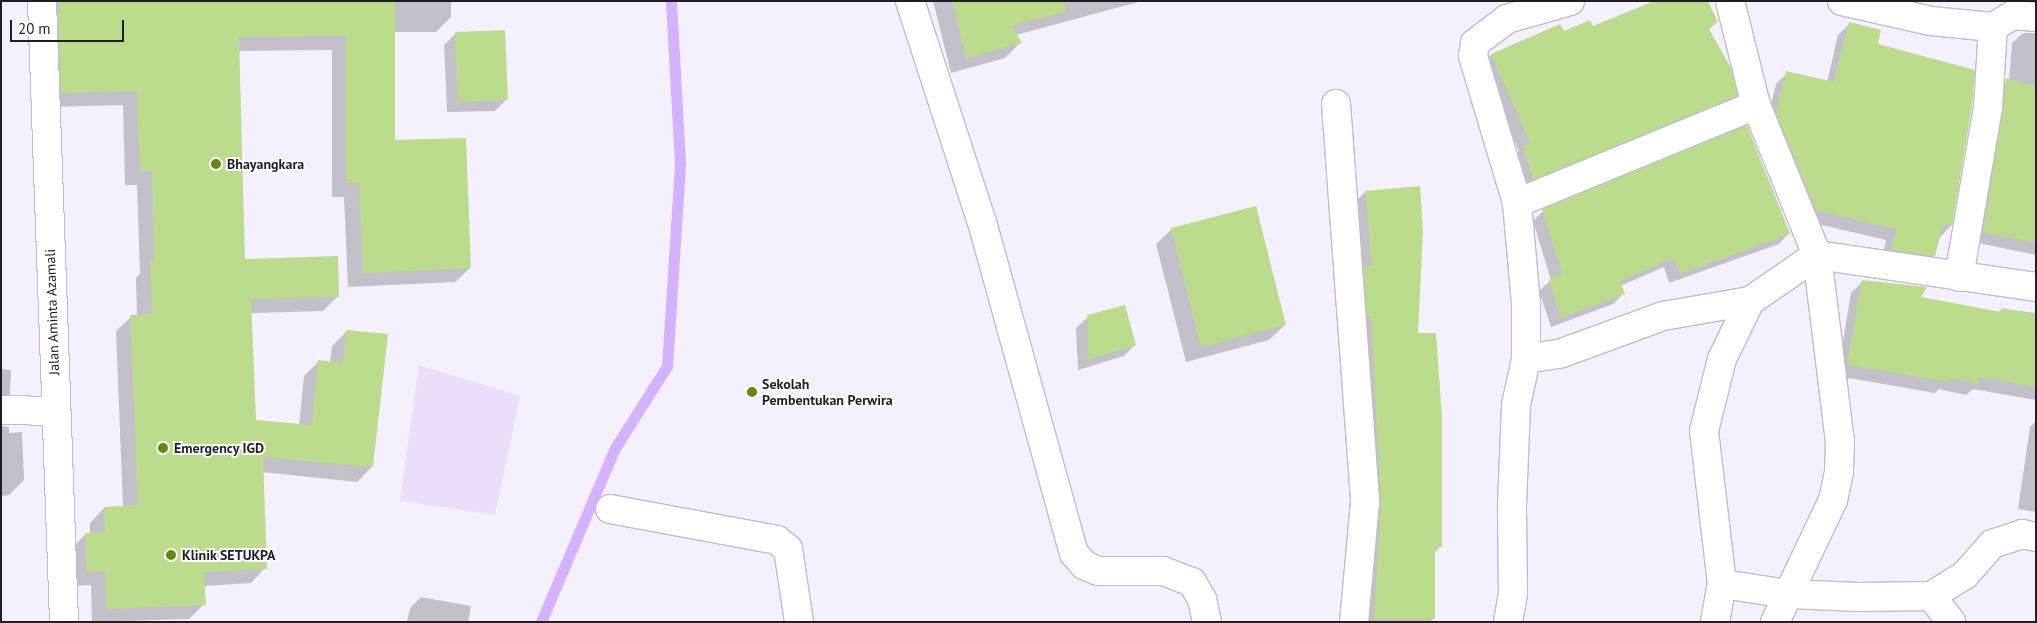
<!DOCTYPE html>
<style>
body{margin:0}
#map{position:relative;width:2037px;height:623px;overflow:hidden;background:#f5f0fd;font-family:"PT Sans",sans-serif}
div>[style]{position:absolute}
.green>*{inset:0;background:#eadefb}
.shadow>*{inset:0;background:#0003}
.stream>*{height:11px;margin:-5.5px;padding:0 5.5px;transform-origin:5.5px;border-radius:5.5px;background:#d3b2fe}
.building>*{inset:0;background:#bbdc8c}
.roads{filter:drop-shadow(1px 0 #c1bbcb) drop-shadow(-1px 0 #c1bbcb) drop-shadow(0 1px #c1bbcb) drop-shadow(0 -1px #c1bbcb)}
.minor>*{height:28px;margin:-14px;padding:0 14px;transform-origin:14px;border-radius:14px;background:#fff}
.dots>*{width:14px;height:14px;translate:-50% -50%;box-sizing:border-box;border:2px solid #fff;border-radius:50%}
span{translate:-50% -50%;white-space:nowrap;text-align:center;line-height:1.15;-webkit-text-stroke:4px #fff;paint-order:stroke}
.poi-label{font-size:14px;color:#201d23;font-weight:700}
.left{translate:0 -50%;text-align:left}
.street-label{font-size:14px;color:#201d23}
.frame{position:absolute;inset:0;border:2px solid #201d23;pointer-events:none}
.scale{position:absolute;left:10px;top:20px;width:114px;height:22px;box-sizing:border-box;border:2px solid #201d23;border-top:0;padding-left:6px;font-size:15px;line-height:18px;white-space:nowrap;color:#201d23;-webkit-text-stroke:4px #fff;paint-order:stroke}
</style>
<div id="map">
<div class="green">
<div style="clip-path:polygon(419px 365px,520px 396px,495px 515px,400px 501px)"></div>
</div>
<div class="shadow">
<div style="clip-path:polygon(42px 1px,451px 1px,451px 17px,436px 32px,394px 32px,394px 142px,470px 268px,455px 282px,348px 287px,344px 197px,332px 197px,332px 50px,238px 51px,244px 260px,338px 296px,323px 311px,250px 313px,254px 422px,299px 426px,304px 376px,319px 361px,330px 363px,332px 346px,347px 331px,372px 467px,357px 482px,262px 472px,265px 568px,251px 583px,204px 586px,204px 604px,189px 619px,92px 622px,91px 585px,71px 586px,70px 549px,85px 535px,90px 534px,90px 523px,104px 508px,123px 507px,116px 331px,131px 317px,137px 316px,136px 278px,140px 274px,137px 185px,125px 185px,123px 105px,47px 107px)"></div>
<div style="clip-path:polygon(933px 1px,1142px 1px,1016px 35px,1020px 43px,1005px 58px,951px 73px)"></div>
<div style="clip-path:polygon(1717px 22px,1708px 30px,1736px 95px,1726px 106px,1523px 189px,1513px 157px,1519px 151px,1481px 66px,1491px 55px,1560px 25px,1563px 33px,1592px 28px)"></div>
<div style="clip-path:polygon(1849px 24px,1876px 45px,1951px 226px,1940px 237px,1934px 256px,1923px 267px,1881px 261px,1886px 240px,1805px 221px,1766px 125px,1776px 84px,1787px 73px,1827px 82px,1838px 35px)"></div>
<div style="clip-path:polygon(456px 33px,507px 99px,495px 111px,447px 112px,444px 45px)"></div>
<div style="clip-path:polygon(2023px 33px,2036px 33px,2036px 255px,1973px 242px,1996px 90px,2009px 80px,2012px 43px)"></div>
<div style="clip-path:polygon(1365px 192px,1416px 335px,1441px 546px,1434px 553px,1433px 619px,1430px 622px,1363px 622px,1354px 203px)"></div>
<div style="clip-path:polygon(1543px 211px,1789px 233px,1779px 244px,1669px 283px,1664px 267px,1620px 286px,1623px 294px,1613px 304px,1551px 327px,1539px 291px,1551px 280px,1533px 221px)"></div>
<div style="clip-path:polygon(1172px 229px,1285px 325px,1269px 340px,1186px 362px,1156px 244px)"></div>
<div style="clip-path:polygon(1862px 282px,1920px 298px,1998px 313px,2002px 309px,2036px 313px,2036px 400px,1973px 389px,1966px 395px,1939px 389px,1935px 393px,1837px 376px,1851px 293px)"></div>
<div style="clip-path:polygon(1088px 317px,1135px 345px,1124px 356px,1078px 370px,1076px 328px)"></div>
<div style="clip-path:polygon(1px 369px,11px 370px,10px 394px,1px 403px)"></div>
<div style="clip-path:polygon(2036px 421px,2036px 512px,2018px 509px,2030px 427px)"></div>
<div style="clip-path:polygon(1px 426px,9px 427px,9px 433px,22px 432px,24px 480px,9px 495px,1px 496px)"></div>
<div style="clip-path:polygon(421px 597px,471px 606px,468px 622px,407px 622px,410px 608px)"></div>
</div>
<div class="stream">
<div style="left:541px;top:622px;width:189px;rotate:-67deg"></div>
<div style="left:615px;top:448px;width:97px;rotate:-57.6deg"></div>
<div style="left:667px;top:366px;width:203px;rotate:-86.3deg"></div>
<div style="left:680px;top:163px;width:162px;rotate:-93.2deg"></div>
</div>
<div class="building">
<div style="clip-path:polygon(58px 1px,395px 1px,395px 140px,466px 138px,471px 268px,363px 273px,359px 183px,346px 183px,346px 36px,239px 37px,245px 259px,338px 256px,339px 297px,251px 299px,256px 420px,312px 425px,318px 360px,343px 363px,346px 330px,388px 334px,373px 467px,263px 457px,267px 569px,204px 572px,206px 605px,107px 609px,105px 571px,86px 572px,85px 533px,105px 532px,104px 507px,138px 505px,130px 315px,152px 314px,150px 262px,154px 262px,152px 171px,140px 171px,137px 91px,61px 93px)"></div>
<div style="clip-path:polygon(952px 1px,1065px 1px,1067px 11px,1012px 26px,1022px 43px,966px 58px)"></div>
<div style="clip-path:polygon(1654px 1px,1708px 1px,1718px 22px,1708px 27px,1731px 68px,1738px 96px,1533px 180px,1523px 146px,1530px 143px,1491px 54px,1560px 24px,1564px 31px,1590px 20px,1593px 26px)"></div>
<div style="clip-path:polygon(1849px 22px,1881px 30px,1878px 44px,1975px 70px,1972px 106px,1952px 226px,1943px 224px,1935px 256px,1891px 250px,1896px 229px,1816px 210px,1776px 114px,1786px 71px,1834px 82px)"></div>
<div style="clip-path:polygon(505px 30px,508px 100px,458px 102px,455px 32px)"></div>
<div style="clip-path:polygon(2006px 78px,2036px 86px,2036px 243px,1983px 232px,2003px 111px)"></div>
<div style="clip-path:polygon(1747px 125px,1790px 234px,1680px 274px,1674px 258px,1620px 281px,1625px 294px,1561px 318px,1549px 280px,1562px 273px,1542px 209px)"></div>
<div style="clip-path:polygon(1420px 186px,1423px 231px,1418px 333px,1436px 333px,1442px 417px,1442px 547px,1435px 547px,1435px 619px,1374px 619px,1381px 501px,1371px 316px,1367px 316px,1363px 266px,1372px 266px,1365px 191px)"></div>
<div style="clip-path:polygon(1256px 206px,1286px 325px,1201px 347px,1171px 228px)"></div>
<div style="clip-path:polygon(1862px 280px,1927px 287px,1921px 297px,2001px 312px,2002px 308px,2036px 314px,2036px 387px,1980px 377px,1979px 384px,1948px 378px,1947px 382px,1847px 365px)"></div>
<div style="clip-path:polygon(1125px 305px,1136px 345px,1088px 360px,1087px 315px)"></div>
</div>
<div class="roads">
<div class="minor">
<div style="left:42px;top:1px;width:621px;rotate:87.97deg"></div>
<div style="left:910px;top:1px;width:232px;rotate:72deg"></div>
<div style="left:982px;top:222px;width:344px;rotate:74.5deg"></div>
<div style="left:1074px;top:553px;width:16px;rotate:50deg"></div>
<div style="left:1084px;top:565px;width:15px;rotate:23deg"></div>
<div style="left:1098px;top:571px;width:65px"></div>
<div style="left:1163px;top:571px;width:31px;rotate:21deg"></div>
<div style="left:1192px;top:582px;width:20px;rotate:60deg"></div>
<div style="left:1202px;top:599px;width:24px;rotate:78deg"></div>
<div style="left:1570px;top:1px;width:66px;rotate:164.1deg"></div>
<div style="left:1507px;top:19px;width:40px;rotate:143deg"></div>
<div style="left:1475px;top:43px;width:13px;rotate:99deg"></div>
<div style="left:1473px;top:56px;width:153px;rotate:73.3deg"></div>
<div style="left:1517px;top:203px;width:101px;rotate:84.9deg"></div>
<div style="left:1526px;top:304px;width:55px;rotate:90deg"></div>
<div style="left:1526px;top:359px;width:36px;rotate:-9deg"></div>
<div style="left:1562px;top:353px;width:108px;rotate:-20.1deg"></div>
<div style="left:1663px;top:316px;width:88px;rotate:-9.8deg"></div>
<div style="left:1730px;top:1px;width:107px;rotate:76deg"></div>
<div style="left:1756px;top:105px;width:162px;rotate:67.9deg"></div>
<div style="left:1817px;top:255px;width:187px;rotate:83deg"></div>
<div style="left:1840px;top:441px;width:31px;rotate:92deg"></div>
<div style="left:1839px;top:472px;width:29px;rotate:102deg"></div>
<div style="left:1833px;top:500px;width:135px;rotate:115.4deg"></div>
<div style="left:1842px;top:1px;width:91px;rotate:12.7deg"></div>
<div style="left:1931px;top:21px;width:62px;rotate:5.5deg"></div>
<div style="left:1993px;top:27px;width:23px;rotate:-31deg"></div>
<div style="left:2013px;top:15px;width:23px;rotate:5deg"></div>
<div style="left:1336px;top:104px;width:399px;rotate:85.8deg"></div>
<div style="left:1365px;top:502px;width:121px;rotate:95.2deg"></div>
<div style="left:1517px;top:203px;width:258px;rotate:-22.3deg"></div>
<div style="left:1959px;top:277px;width:171px;rotate:-80.3deg"></div>
<div style="left:1988px;top:108px;width:81px;rotate:-86.5deg"></div>
<div style="left:1px;top:410px;width:55px;rotate:1deg"></div>
<div style="left:610px;top:509px;width:170px;rotate:10.5deg"></div>
<div style="left:777px;top:540px;width:14px;rotate:39deg"></div>
<div style="left:788px;top:549px;width:74px;rotate:81.4deg"></div>
<div style="left:1722px;top:584px;width:67px;rotate:8.6deg"></div>
<div style="left:1788px;top:594px;width:70px;rotate:2.5deg"></div>
<div style="left:1858px;top:597px;width:73px;rotate:-0.8deg"></div>
<div style="left:1931px;top:596px;width:40px;rotate:-32deg"></div>
<div style="left:1965px;top:575px;width:41px;rotate:-48.9deg"></div>
<div style="left:1992px;top:544px;width:32px;rotate:-18deg"></div>
<div style="left:2022px;top:534px;width:14px;rotate:12deg"></div>
<div style="left:1931px;top:596px;width:33px;rotate:52deg"></div>
<div style="left:1508px;top:622px;width:29px;rotate:-80deg"></div>
<div style="left:1513px;top:593px;width:88px;rotate:-90.7deg"></div>
<div style="left:1512px;top:505px;width:100px;rotate:-87.7deg"></div>
<div style="left:1516px;top:405px;width:47px;rotate:-77.7deg"></div>
<div style="left:1715px;top:622px;width:39px;rotate:-80deg"></div>
<div style="left:1722px;top:584px;width:154px;rotate:-96.7deg"></div>
<div style="left:1704px;top:431px;width:74px;rotate:-76deg"></div>
<div style="left:1722px;top:359px;width:64px;rotate:-64.2deg"></div>
<div style="left:1750px;top:301px;width:81px;rotate:-34.5deg"></div>
<div style="left:1817px;top:255px;width:221px;rotate:8.3deg"></div>
</div>
</div>
<div class="dots">
<div style="left:216px;top:164px;background:#64880d"></div>
<div style="left:752px;top:392px;background:#64880d"></div>
<div style="left:163px;top:448px;background:#64880d"></div>
<div style="left:171px;top:555px;background:#64880d"></div>
</div>
<div class="poi-label">
<span class="left" style="left:227px;top:164px">Bhayangkara</span>
<span class="left" style="left:762px;top:392px">Sekolah<br>Pembentukan Perwira</span>
<span class="left" style="left:174px;top:448px">Emergency IGD</span>
<span class="left" style="left:182px;top:555px">Klinik SETUKPA</span>
</div>
<div class="street-label">
<span style="left:52px;top:312px;rotate:-92deg">Jalan Aminta Azamali</span>
</div>
<div class="frame"></div>
<div class="scale">20 m</div>
</div>
